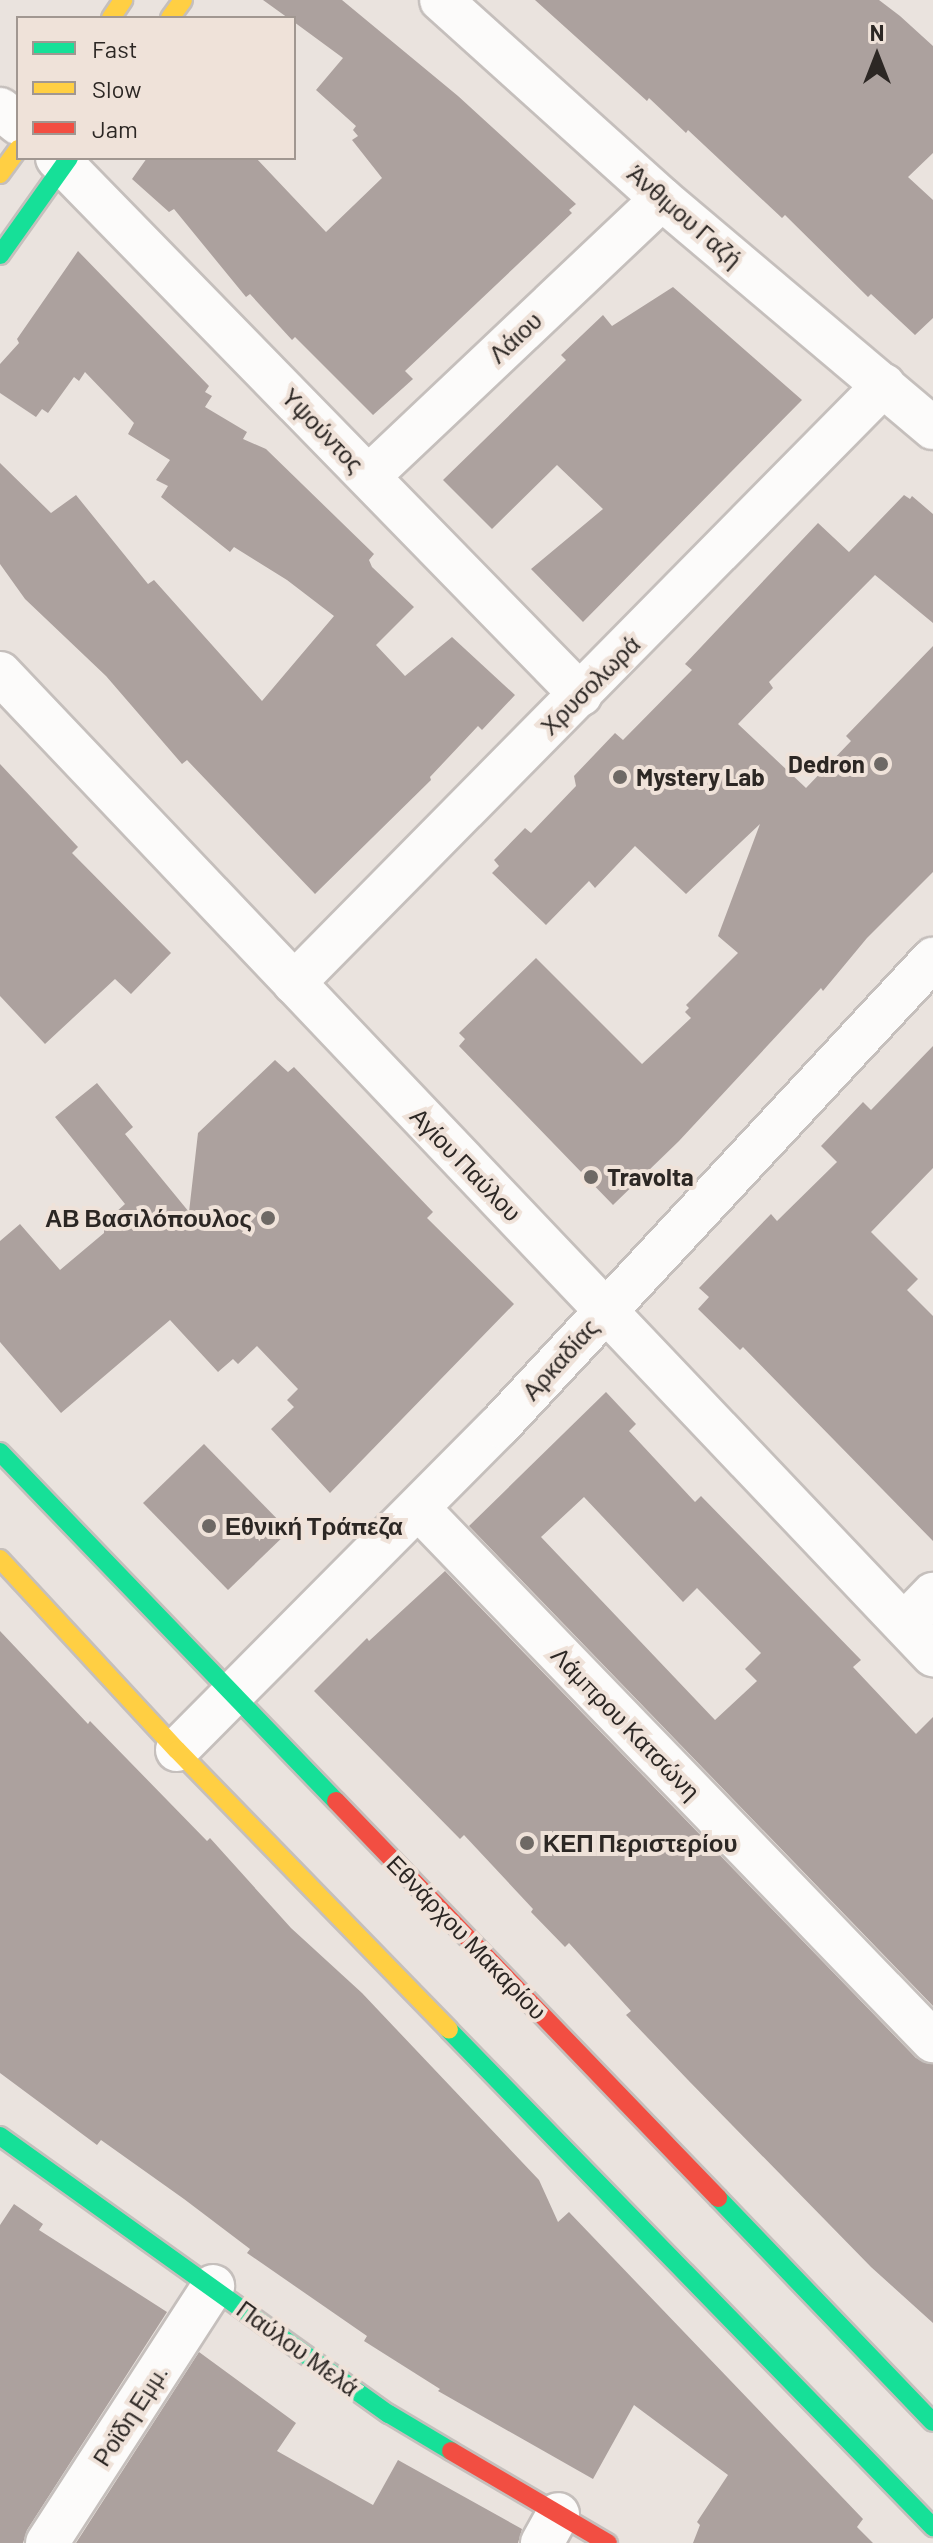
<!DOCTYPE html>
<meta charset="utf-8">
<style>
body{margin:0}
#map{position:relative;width:933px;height:2543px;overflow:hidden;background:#eae3de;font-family:Barlow,sans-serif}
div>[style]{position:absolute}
.building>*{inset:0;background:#aca19e}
.roads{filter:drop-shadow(2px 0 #c5bfbc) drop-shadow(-2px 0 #c5bfbc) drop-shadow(0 2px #c5bfbc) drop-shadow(0 -2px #c5bfbc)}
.street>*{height:42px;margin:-21px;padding:0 21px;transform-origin:21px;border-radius:21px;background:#fcfbfa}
.fast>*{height:18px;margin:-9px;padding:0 9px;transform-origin:9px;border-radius:9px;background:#16e098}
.slow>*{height:18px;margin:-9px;padding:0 9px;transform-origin:9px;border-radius:9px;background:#ffcf43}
.jam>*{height:18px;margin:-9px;padding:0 9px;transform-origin:9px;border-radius:9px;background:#f24e42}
.dots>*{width:22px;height:22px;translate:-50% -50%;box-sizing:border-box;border:4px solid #efe2d9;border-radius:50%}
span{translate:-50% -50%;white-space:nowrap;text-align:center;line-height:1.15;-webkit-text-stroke:8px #efe2d9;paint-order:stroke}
.street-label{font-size:24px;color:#2c2724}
.poi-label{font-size:24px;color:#2c2724;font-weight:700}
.right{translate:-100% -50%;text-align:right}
.left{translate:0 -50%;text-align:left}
.legend{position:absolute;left:16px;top:16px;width:280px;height:144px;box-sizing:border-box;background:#efe2d9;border:2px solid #a19791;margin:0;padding:10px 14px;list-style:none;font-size:24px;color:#2c2724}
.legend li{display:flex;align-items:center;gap:16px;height:40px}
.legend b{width:40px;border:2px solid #a19791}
.north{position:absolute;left:837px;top:16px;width:80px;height:80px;-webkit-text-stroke:6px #efe2d9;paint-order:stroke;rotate:0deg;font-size:22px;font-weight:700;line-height:32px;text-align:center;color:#2c2724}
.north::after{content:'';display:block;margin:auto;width:28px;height:36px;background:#2c2724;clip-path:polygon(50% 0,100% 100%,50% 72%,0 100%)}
</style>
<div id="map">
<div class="building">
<div style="clip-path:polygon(263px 0,342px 0,458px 96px,576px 204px,569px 210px,572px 213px,405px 371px,413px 379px,373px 415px,295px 337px,292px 340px,250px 294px,246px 297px,174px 209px,169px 212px,132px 179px,147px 158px,256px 158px,326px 232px,382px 178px,352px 140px,358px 136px,353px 130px,356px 126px,316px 90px,343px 58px,294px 22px,294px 18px,288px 18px)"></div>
<div style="clip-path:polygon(535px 0,879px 0,900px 16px,933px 46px,933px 153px,908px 177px,933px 200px,933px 318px,915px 335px,871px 294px,868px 297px,785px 215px,782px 218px,688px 130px,686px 133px,649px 98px,647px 101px)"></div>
<div style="clip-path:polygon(78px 251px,209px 386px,205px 392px,212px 396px,205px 407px,247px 432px,243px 439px,266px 449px,374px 554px,369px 560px,372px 567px,414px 607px,376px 645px,405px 676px,452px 637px,515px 695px,482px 730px,478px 726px,430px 777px,431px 780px,315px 894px,187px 760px,182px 764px,106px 676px,25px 599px,0 564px,0 463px,51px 513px,76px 495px,148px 584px,154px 580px,262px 701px,334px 616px,287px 580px,234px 547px,230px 552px,161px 497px,168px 486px,156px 480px,170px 460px,128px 434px,134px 423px,85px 372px,79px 381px,74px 377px,48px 413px,42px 409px,36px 417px,0 393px,0 364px,19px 343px,17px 339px)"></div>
<div style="clip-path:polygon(673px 287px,802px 400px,583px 622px,531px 569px,603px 509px,557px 465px,492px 529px,443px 480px,566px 360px,561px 355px,603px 315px,612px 326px)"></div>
<div style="clip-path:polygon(904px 495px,910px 499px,912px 496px,933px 514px,933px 623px,875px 575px,769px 682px,773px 688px,738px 724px,806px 788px,851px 741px,846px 736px,933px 646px,933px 872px,867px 938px,823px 991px,821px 988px,679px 1141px,613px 1205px,459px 1046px,465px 1039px,459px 1033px,536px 958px,642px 1064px,691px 1018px,685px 1012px,689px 1008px,686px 1005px,738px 953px,718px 936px,760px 824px,686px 894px,635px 846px,595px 888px,589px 881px,546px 925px,492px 873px,499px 866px,494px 860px,525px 828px,531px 833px,576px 786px,574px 776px,615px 733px,623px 740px,692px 670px,685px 664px,818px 523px,849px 552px)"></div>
<div style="clip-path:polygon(0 764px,78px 847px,72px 853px,171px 953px,131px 994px,115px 979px,45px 1044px,0 996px)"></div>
<div style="clip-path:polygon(933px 1046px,933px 1168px,871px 1232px,918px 1279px,907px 1290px,933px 1316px,933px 1541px,743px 1347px,740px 1350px,698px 1309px,709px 1297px,699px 1288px,771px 1214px,777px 1221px,837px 1162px,821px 1146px,863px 1102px,871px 1110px)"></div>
<div style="clip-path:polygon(275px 1060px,288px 1072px,294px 1067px,433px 1212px,427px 1218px,514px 1304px,330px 1493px,271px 1429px,294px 1407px,287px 1400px,298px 1389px,257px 1346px,238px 1364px,233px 1359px,218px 1372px,170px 1320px,61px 1413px,0 1342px,0 1241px,20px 1224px,60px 1270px,104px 1233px,104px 1223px,125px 1204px,55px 1117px,97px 1083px,133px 1127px,125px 1134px,189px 1212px,198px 1133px)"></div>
<div style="clip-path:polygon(evenodd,606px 1392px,636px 1424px,629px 1431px,695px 1502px,701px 1496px,861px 1660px,853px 1667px,916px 1734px,933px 1717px,933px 2006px,469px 1526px,606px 1392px,584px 1497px,683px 1602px,697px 1588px,761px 1653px,745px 1669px,757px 1681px,715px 1720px,541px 1537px,584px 1497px)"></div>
<div style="clip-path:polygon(204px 1444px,289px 1531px,228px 1590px,143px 1503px)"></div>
<div style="clip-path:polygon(445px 1571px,916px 2058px,933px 2064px,933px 2323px,871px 2267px,688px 2080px,626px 2015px,631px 2011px,569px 1943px,565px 1947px,531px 1912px,533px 1909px,464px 1835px,460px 1839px,314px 1691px,367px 1638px,369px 1641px)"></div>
<div style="clip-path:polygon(0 1631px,88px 1724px,90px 1721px,207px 1841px,210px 1838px,291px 1928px,362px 1993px,539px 2180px,558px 2222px,569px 2212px,863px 2519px,857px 2527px,873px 2543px,693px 2543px,700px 2525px,697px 2522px,728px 2475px,634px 2405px,593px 2479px,438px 2391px,440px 2389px,364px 2341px,367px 2336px,247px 2253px,250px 2249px,184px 2199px,101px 2140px,97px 2145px,0 2073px)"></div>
<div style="clip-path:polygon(14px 2204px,43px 2224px,39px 2230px,167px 2312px,27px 2530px,23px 2543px,0 2543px,0 2225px)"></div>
<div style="clip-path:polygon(199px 2352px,296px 2423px,277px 2451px,373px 2505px,398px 2460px,522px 2529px,518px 2543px,76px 2543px)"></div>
</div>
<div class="roads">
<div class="street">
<div style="left:441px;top:0;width:297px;rotate:42deg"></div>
<div style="left:662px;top:199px;width:355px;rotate:40.2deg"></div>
<div style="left:0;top:109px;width:23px;rotate:38deg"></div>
<div style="left:57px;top:158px;width:750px;rotate:45.7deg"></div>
<div style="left:369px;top:476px;width:403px;rotate:-43.4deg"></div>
<div style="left:0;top:673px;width:1355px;rotate:46.47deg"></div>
<div style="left:294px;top:983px;width:840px;rotate:-45.39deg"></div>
<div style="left:419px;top:1509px;width:740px;rotate:45.99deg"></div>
<div style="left:904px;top:1624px;width:42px;rotate:-46deg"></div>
<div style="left:177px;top:1750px;width:457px;rotate:-45.2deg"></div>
<div style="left:499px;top:1426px;width:638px;rotate:-47.1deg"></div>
<div style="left:47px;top:2543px;width:306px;rotate:-57.1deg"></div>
<div style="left:542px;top:2543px;width:33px;rotate:-61deg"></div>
</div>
<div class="fast">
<div style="left:0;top:255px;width:119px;rotate:-54.6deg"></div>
<div style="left:0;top:1452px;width:484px;rotate:46.1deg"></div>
<div style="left:449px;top:2030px;width:694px;rotate:45.76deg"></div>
<div style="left:0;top:2136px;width:478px;rotate:35.6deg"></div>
<div style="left:389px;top:2414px;width:72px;rotate:30.8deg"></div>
<div style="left:718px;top:2198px;width:310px;rotate:46.2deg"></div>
</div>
<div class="slow">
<div style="left:111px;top:18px;width:22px;rotate:-56deg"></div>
<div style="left:170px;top:18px;width:22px;rotate:-54deg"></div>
<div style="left:0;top:174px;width:31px;rotate:-54deg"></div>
<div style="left:0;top:1559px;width:260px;rotate:47.2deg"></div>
<div style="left:177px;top:1750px;width:390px;rotate:45.8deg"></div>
</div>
<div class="jam">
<div style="left:336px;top:1801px;width:551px;rotate:46.1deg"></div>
<div style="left:451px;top:2451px;width:182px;rotate:30.4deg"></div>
</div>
</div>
<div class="dots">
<div style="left:881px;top:764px;background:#6e6965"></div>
<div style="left:620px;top:777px;background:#6e6965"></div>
<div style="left:591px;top:1177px;background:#6e6965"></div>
<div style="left:268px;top:1218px;background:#6e6965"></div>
<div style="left:209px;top:1526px;background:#6e6965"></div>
<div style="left:527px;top:1843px;background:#6e6965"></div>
</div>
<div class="street-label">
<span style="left:685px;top:216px;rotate:41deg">Άνθιμου Γαζή</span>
<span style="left:515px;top:337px;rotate:-43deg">Λάιου</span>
<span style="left:323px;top:430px;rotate:46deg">Υψούντος</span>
<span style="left:590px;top:685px;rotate:-45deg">Χρυσολωρά</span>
<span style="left:466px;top:1164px;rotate:46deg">Αγίου Παύλου</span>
<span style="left:560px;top:1359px;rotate:-48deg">Αρκαδίας</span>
<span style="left:626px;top:1723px;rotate:46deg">Λάμπρου Κατσώνη</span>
<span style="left:467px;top:1937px;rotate:46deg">Εθνάρχου Μακαρίου</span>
<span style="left:298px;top:2348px;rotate:36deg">Παύλου Μελά</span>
<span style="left:130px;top:2415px;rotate:-57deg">Ροϊδη Εμμ.</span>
</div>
<div class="poi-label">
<span class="right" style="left:865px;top:764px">Dedron</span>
<span class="left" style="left:636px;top:777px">Mystery Lab</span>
<span class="left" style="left:607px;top:1177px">Travolta</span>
<span class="right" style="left:252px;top:1218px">ΑΒ Βασιλόπουλος</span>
<span class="left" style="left:225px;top:1526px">Εθνική Τράπεζα</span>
<span class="left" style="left:543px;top:1843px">ΚΕΠ Περιστερίου</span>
</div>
<ul class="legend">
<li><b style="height:10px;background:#16e098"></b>Fast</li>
<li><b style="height:10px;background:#ffcf43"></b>Slow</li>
<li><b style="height:10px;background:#f24e42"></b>Jam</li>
</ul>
<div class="north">N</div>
</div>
